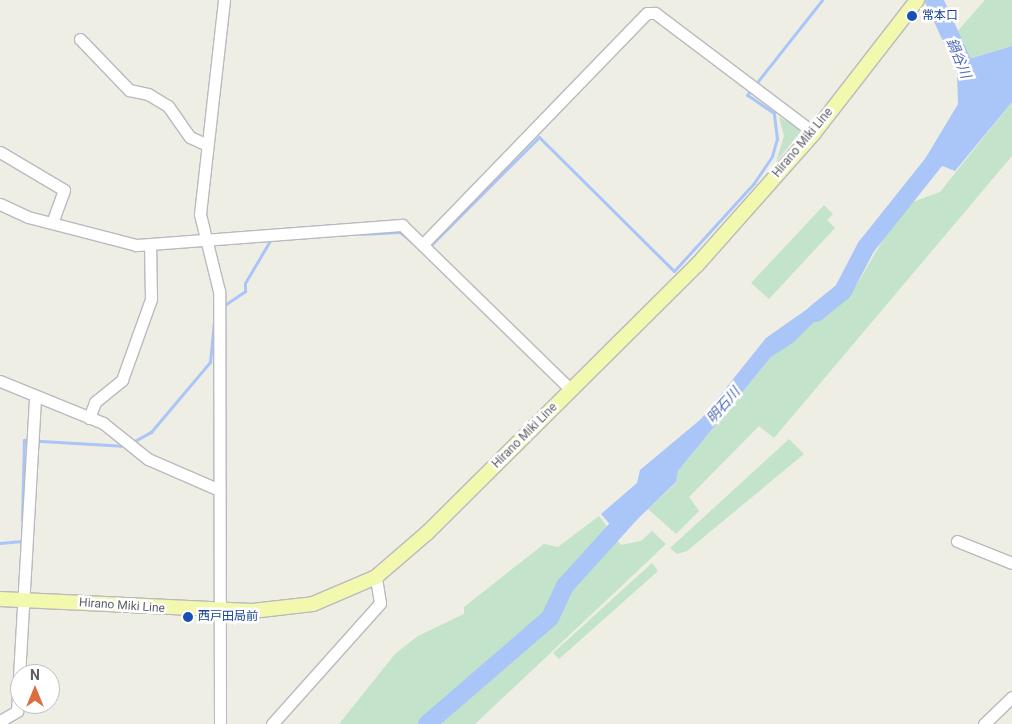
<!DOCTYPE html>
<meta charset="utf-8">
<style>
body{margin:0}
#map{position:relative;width:1012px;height:724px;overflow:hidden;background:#eeeee5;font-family:Roboto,"Noto Sans JP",sans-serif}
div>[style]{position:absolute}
.green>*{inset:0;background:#c3e3ca}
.water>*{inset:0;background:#aac5f8}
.stream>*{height:3px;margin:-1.5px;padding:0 1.5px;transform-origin:1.5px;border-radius:1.5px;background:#aac5f8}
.river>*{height:18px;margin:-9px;padding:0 9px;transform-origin:9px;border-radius:9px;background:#aac5f8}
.roads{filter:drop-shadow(1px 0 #b9babf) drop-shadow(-1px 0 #b9babf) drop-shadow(0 1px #b9babf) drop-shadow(0 -1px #b9babf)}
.minor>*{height:11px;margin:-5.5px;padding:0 5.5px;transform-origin:5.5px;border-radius:5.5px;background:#fff}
.major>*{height:14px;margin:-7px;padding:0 7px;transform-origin:7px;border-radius:7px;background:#f3f8af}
.dots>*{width:14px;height:14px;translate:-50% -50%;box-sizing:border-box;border:2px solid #fff;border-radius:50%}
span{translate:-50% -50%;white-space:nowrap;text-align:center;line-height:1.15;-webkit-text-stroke:5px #fff;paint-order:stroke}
.transit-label{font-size:12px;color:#164399}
.left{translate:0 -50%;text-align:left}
.street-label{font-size:12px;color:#5c5e64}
.water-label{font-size:14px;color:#4f6bb9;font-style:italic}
.north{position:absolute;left:10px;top:664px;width:50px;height:50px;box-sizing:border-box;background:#fff;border:1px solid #bebfc1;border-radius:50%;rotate:0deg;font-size:14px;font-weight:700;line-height:20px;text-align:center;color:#5c5e64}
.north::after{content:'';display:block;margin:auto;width:18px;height:22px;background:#db6d3e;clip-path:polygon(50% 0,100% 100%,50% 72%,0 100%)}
</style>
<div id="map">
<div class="green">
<div style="clip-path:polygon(985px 0,1012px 0,1012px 46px,972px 58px,965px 54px,955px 34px)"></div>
<div style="clip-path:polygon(1012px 102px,1012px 156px,774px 438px,759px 426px,689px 497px,699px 511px,676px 534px,648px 509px,676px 483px,678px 471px,771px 357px,856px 286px,894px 221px,913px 202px,940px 192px)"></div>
<div style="clip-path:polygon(779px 117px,802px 130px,776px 162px,784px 136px)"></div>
<div style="clip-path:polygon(824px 205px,833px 214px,827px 220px,835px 228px,769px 299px,751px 283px)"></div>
<div style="clip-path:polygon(789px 439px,804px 454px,687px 551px,677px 554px,670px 548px)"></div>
<div style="clip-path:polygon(599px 516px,621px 545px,641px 541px,652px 531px,666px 544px,475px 724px,339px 724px,395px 654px,418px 636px,464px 614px,464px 607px,544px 544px,558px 547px)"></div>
<div style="clip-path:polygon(652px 563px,658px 571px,559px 659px,553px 653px)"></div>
</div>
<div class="water">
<div style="clip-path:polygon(955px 34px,965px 54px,972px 58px,1012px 46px,1012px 102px,955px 171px,925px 159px,958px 104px,957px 73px,945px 38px)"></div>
<div style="clip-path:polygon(830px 293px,836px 300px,794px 342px,771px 357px,678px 471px,676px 482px,620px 536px,601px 514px,637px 483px,640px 470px,701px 419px,766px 338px)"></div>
</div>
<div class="stream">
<div style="left:361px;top:234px;width:39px;rotate:-3deg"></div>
<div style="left:400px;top:232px;width:17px;rotate:40deg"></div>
<div style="left:428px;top:248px;width:157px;rotate:-45deg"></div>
<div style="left:539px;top:137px;width:190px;rotate:44.8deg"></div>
<div style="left:674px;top:271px;width:119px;rotate:-47.7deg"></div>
<div style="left:754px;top:183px;width:32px;rotate:-56deg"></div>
<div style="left:772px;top:156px;width:18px;rotate:-74deg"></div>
<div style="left:777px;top:139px;width:26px;rotate:-97deg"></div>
<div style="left:774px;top:113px;width:32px;rotate:-146deg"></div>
<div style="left:747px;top:95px;width:121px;rotate:-51.7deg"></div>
<div style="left:223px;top:306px;width:27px;rotate:-34deg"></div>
<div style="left:245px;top:291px;width:8px;rotate:-90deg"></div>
<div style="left:245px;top:283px;width:51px;rotate:-59.4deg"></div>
<div style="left:131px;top:443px;width:23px;rotate:-29deg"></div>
<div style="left:151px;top:432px;width:92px;rotate:-49.9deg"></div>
<div style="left:210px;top:362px;width:51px;rotate:-84.4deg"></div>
<div style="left:22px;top:520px;width:80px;rotate:-88.6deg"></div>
<div style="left:24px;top:440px;width:102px;rotate:3.4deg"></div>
<div style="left:0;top:543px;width:22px;rotate:-5deg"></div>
</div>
<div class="river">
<div style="left:934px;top:0;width:63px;rotate:65.5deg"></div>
<div style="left:816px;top:313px;width:35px;rotate:-39deg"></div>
<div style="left:843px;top:291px;width:50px;rotate:-62.4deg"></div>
<div style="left:866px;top:247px;width:127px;rotate:-51.4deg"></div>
<div style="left:427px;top:724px;width:162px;rotate:-40.8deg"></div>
<div style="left:550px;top:618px;width:35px;rotate:-65deg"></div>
<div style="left:565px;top:586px;width:98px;rotate:-47.9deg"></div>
</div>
<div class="roads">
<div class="minor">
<div style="left:80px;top:39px;width:71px;rotate:46.1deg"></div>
<div style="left:129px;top:90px;width:19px;rotate:12deg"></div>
<div style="left:148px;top:94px;width:23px;rotate:31deg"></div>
<div style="left:168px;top:106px;width:38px;rotate:55deg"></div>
<div style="left:190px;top:137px;width:17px;rotate:25deg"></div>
<div style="left:0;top:152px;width:74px;rotate:30.7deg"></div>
<div style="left:64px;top:190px;width:32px;rotate:110deg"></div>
<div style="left:0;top:204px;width:31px;rotate:25deg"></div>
<div style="left:28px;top:217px;width:112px;rotate:14.5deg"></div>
<div style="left:136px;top:245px;width:267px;rotate:-4.3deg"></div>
<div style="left:402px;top:225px;width:236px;rotate:44.3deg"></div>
<div style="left:424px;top:243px;width:320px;rotate:-45.9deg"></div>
<div style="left:647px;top:13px;width:8px"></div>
<div style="left:655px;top:13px;width:199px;rotate:37deg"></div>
<div style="left:0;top:381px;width:111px;rotate:22.2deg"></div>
<div style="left:103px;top:423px;width:58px;rotate:38.7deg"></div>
<div style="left:148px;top:459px;width:75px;rotate:23.5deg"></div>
<div style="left:89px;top:418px;width:17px;rotate:-69deg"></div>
<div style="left:95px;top:402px;width:35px;rotate:-39deg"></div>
<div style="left:122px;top:380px;width:86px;rotate:-70.3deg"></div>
<div style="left:151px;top:299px;width:55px;rotate:-91deg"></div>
<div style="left:957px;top:541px;width:59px;rotate:21.8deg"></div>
<div style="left:0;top:721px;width:20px;rotate:-30deg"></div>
<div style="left:17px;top:711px;width:316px;rotate:-86.7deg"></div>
<div style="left:220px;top:724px;width:433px;rotate:-90.1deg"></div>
<div style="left:219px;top:291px;width:79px;rotate:-103.9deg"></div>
<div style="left:200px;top:214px;width:215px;rotate:-83.6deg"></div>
<div style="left:272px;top:724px;width:162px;rotate:-48.2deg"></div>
<div style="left:380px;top:603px;width:26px;rotate:-99deg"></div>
<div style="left:984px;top:724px;width:39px;rotate:-44deg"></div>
</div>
<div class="major">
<div style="left:0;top:599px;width:252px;rotate:2.7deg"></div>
<div style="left:252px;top:611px;width:61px;rotate:-6.5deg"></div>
<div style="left:313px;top:604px;width:69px;rotate:-23.2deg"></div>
<div style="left:376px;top:577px;width:67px;rotate:-40.8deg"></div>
<div style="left:427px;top:533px;width:380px;rotate:-44.8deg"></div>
<div style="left:697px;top:265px;width:176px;rotate:-48.4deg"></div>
<div style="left:814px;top:133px;width:168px;rotate:-52.2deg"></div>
</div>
</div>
<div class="dots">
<div style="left:912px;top:16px;background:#1a4fb4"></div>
<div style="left:188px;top:617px;background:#1a4fb4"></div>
</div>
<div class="transit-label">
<span class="left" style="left:922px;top:16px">常本口</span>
<span class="left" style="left:198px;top:617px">西戸田局前</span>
</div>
<div class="street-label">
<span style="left:803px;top:143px;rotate:-50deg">Hirano Miki Line</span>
<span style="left:525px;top:436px;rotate:-45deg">Hirano Miki Line</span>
<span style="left:122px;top:606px;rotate:4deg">Hirano Miki Line</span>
</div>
<div class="water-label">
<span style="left:959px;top:58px;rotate:68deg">鍋谷川</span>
<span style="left:723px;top:405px;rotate:-49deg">明石川</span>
</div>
<div class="north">N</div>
</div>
